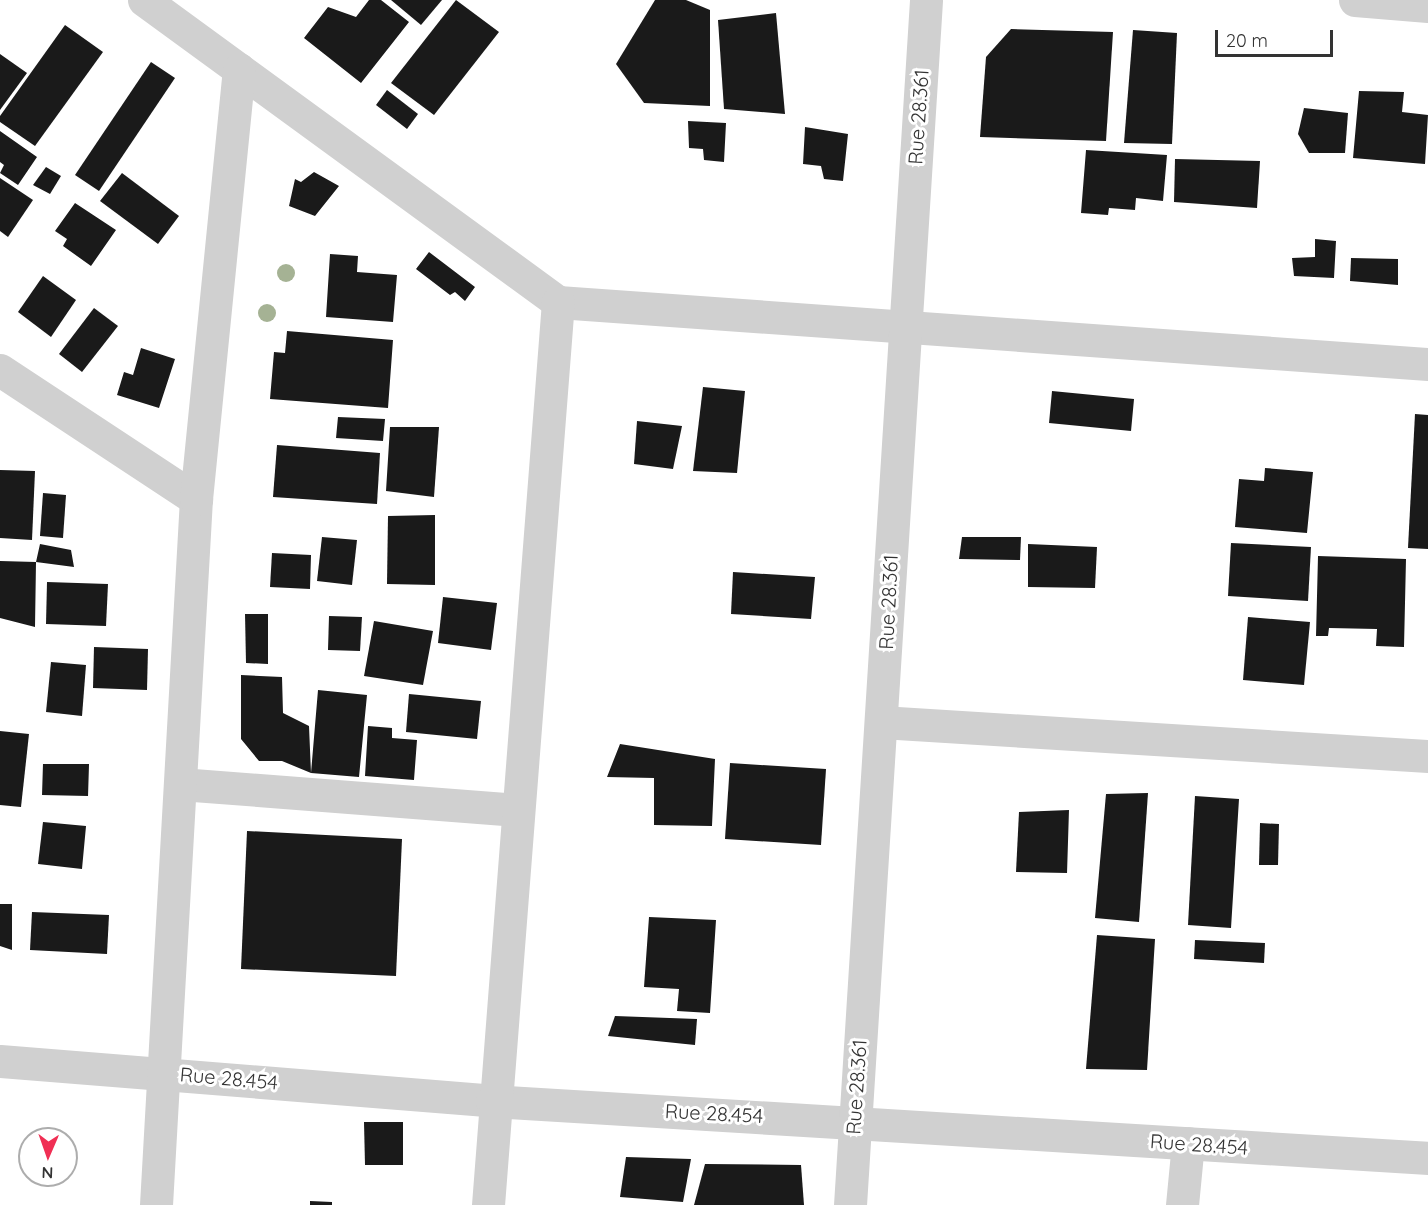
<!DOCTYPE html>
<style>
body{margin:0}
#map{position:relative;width:1428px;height:1205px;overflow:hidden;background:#fff;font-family:Quicksand,sans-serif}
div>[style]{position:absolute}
.building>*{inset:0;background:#1a1a1a}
.street>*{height:33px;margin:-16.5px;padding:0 16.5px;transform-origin:16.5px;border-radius:16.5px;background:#d0d0d0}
.trees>*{width:18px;height:18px;margin:-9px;border-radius:50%;background:#a5b294}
span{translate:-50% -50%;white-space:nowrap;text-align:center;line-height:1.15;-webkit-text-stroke:6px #fff;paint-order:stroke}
.street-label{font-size:20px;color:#333}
.north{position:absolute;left:18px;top:1127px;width:60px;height:60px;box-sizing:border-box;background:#fff;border:2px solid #adadad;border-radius:50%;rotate:182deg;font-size:16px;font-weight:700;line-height:24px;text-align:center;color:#333}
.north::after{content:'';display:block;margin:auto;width:21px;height:27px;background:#f02f54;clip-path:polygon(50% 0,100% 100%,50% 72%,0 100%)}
.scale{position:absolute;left:1215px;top:30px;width:118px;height:27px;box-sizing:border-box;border:3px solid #333;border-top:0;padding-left:8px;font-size:18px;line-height:21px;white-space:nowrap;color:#333;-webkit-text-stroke:4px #fff;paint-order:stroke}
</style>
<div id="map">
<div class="building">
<div style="clip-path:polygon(369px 0,381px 0,409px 22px,361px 83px,304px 38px,328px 7px,356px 17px)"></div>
<div style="clip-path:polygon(391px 0,442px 0,421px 25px)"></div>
<div style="clip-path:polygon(456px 0,499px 32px,434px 115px,391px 83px)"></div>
<div style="clip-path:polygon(655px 0,686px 0,710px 10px,710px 106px,644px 103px,616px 64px)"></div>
<div style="clip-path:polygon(776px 13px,785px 114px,724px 109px,718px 20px)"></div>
<div style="clip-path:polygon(65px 25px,103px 52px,35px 146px,0 122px,0 116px)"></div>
<div style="clip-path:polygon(1011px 29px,1113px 32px,1106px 141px,980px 137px,986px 57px)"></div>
<div style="clip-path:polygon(1133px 30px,1177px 33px,1172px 144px,1124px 143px)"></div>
<div style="clip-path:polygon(0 54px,27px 73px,0 110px)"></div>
<div style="clip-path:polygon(151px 62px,175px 78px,99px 191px,75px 175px)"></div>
<div style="clip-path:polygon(387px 90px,418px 114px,407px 129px,376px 105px)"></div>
<div style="clip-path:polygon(1359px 91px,1404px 92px,1402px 112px,1428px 115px,1425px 164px,1353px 158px)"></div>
<div style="clip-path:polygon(1304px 108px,1348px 113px,1345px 153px,1309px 153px,1298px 134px)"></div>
<div style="clip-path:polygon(688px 121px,726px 123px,724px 162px,704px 160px,703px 149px,689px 148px)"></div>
<div style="clip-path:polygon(805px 127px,848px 134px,843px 181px,824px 179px,821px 166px,803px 164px)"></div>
<div style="clip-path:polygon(0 131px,37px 157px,18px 185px,0 173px,4px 165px,0 162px)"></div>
<div style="clip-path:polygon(1086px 150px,1167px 155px,1163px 201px,1136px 198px,1135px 210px,1109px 208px,1108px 215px,1081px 213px)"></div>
<div style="clip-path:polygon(1175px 159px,1260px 161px,1257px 208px,1174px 202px)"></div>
<div style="clip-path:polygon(46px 167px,61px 176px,50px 194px,33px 185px)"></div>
<div style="clip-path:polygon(314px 172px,339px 186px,315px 216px,289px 206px,295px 179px,301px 182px)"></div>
<div style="clip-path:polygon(122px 173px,179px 216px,158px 244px,100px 201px)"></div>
<div style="clip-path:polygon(0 178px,33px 200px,8px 237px,0 231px)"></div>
<div style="clip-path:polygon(75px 203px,116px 230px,91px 266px,63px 246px,67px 239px,55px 231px)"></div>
<div style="clip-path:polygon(1315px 239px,1336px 241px,1334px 278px,1294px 276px,1292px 258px,1315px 257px)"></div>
<div style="clip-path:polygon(429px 252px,475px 287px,465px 301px,455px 292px,450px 295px,416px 269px)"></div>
<div style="clip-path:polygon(330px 254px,358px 256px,357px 272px,397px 275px,393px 322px,326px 317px)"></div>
<div style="clip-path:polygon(1351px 258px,1398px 259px,1398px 285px,1350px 281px)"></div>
<div style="clip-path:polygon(43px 276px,76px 300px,51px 337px,18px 312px)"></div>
<div style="clip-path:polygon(94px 308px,118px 326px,82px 372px,59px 354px)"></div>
<div style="clip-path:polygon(287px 331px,393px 340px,388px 408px,270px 399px,274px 352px,285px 353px)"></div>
<div style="clip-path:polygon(141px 348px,175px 359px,159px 408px,117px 395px,124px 372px,133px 375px)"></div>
<div style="clip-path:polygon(703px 387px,745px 391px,737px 473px,693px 471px)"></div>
<div style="clip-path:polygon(1052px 391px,1134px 399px,1131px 431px,1049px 423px)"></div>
<div style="clip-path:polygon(1415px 414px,1428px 415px,1428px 549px,1408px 548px)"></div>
<div style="clip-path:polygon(338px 417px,385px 419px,383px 441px,336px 438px)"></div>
<div style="clip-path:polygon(637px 421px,682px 426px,673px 469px,634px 464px)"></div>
<div style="clip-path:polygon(390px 427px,439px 427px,434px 497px,386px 491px)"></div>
<div style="clip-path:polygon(277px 445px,380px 453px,377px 504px,273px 497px)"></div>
<div style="clip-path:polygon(1265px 468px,1313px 472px,1307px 533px,1235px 527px,1239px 479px,1264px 481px)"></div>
<div style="clip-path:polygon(0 470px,35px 471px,32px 540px,0 538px)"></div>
<div style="clip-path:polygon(43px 493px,66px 495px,63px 538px,40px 536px)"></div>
<div style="clip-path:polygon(435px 515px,435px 585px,387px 584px,388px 516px)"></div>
<div style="clip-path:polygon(322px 537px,357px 540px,352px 585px,317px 581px)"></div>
<div style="clip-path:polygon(962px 537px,1021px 537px,1020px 560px,959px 559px)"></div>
<div style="clip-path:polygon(1231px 543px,1311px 547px,1308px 601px,1228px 596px)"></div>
<div style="clip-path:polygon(40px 544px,71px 550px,74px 567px,36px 562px,35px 627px,0 618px,0 561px,36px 562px)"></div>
<div style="clip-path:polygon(1028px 544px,1097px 547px,1095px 588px,1028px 587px)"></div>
<div style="clip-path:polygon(272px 553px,311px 555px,310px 589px,270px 587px)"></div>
<div style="clip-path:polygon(1318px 556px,1406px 559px,1404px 647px,1376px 646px,1377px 629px,1329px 628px,1328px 636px,1316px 636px)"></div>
<div style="clip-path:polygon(733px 572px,815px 577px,811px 619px,731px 614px)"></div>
<div style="clip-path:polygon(47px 582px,108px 584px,106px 626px,46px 624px)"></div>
<div style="clip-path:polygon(443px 597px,497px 603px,491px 650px,438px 643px)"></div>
<div style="clip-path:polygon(245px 614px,268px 614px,268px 664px,246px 663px)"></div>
<div style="clip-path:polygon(329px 616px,362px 617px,360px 651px,328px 650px)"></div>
<div style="clip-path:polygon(1248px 617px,1310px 622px,1304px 685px,1243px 680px)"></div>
<div style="clip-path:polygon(374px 621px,433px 631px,423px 685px,364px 676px)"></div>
<div style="clip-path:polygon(94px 647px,148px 649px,147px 690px,93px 688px)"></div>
<div style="clip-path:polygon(51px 662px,86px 665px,82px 716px,46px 712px)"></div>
<div style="clip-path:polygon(241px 675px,282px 677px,283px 713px,309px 726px,311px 773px,318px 690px,367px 695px,359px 777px,311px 773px,282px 761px,259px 761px,241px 739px)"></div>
<div style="clip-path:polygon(409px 694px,481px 701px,477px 739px,406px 732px)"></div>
<div style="clip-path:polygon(368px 726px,392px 728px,392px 738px,417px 740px,414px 780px,365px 776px)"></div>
<div style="clip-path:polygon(0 731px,29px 734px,21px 807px,0 805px)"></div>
<div style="clip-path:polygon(620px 744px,715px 759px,712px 826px,654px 825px,654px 778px,607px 777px)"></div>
<div style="clip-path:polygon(730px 763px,826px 769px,821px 845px,725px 839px)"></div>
<div style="clip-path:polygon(43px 764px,89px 764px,88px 796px,42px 795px)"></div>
<div style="clip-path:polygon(1148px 793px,1139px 922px,1095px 918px,1106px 794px)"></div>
<div style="clip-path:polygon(1195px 796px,1239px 799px,1231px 928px,1188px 925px)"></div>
<div style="clip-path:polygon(1069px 810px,1067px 873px,1016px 872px,1019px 812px)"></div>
<div style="clip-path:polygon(43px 822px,86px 826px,82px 869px,38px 864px)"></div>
<div style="clip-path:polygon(1260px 823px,1279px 824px,1278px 865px,1259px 865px)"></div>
<div style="clip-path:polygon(247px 831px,402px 839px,396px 976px,241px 969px)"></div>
<div style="clip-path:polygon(0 904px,12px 904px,12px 950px,0 946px)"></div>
<div style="clip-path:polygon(32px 912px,109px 915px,107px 954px,30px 950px)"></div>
<div style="clip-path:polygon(649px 917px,716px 920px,710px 1013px,677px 1011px,679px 989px,644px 987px)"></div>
<div style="clip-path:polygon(1097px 935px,1155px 939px,1147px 1070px,1086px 1069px)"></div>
<div style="clip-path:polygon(1195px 940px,1265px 943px,1264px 963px,1194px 959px)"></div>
<div style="clip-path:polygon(615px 1016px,697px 1019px,695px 1045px,608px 1036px)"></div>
<div style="clip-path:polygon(364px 1122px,403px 1122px,403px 1165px,365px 1165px)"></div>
<div style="clip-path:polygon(626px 1157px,691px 1159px,683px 1202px,620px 1197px)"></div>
<div style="clip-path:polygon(705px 1164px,801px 1165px,804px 1205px,694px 1205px)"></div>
<div style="clip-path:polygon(310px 1201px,332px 1202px,332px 1205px,310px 1205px)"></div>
</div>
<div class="street">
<div style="left:144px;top:0;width:512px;rotate:36.11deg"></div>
<div style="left:558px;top:302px;width:872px;rotate:4.08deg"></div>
<div style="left:1355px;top:0;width:73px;rotate:4.7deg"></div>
<div style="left:0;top:370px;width:235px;rotate:33.4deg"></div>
<div style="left:881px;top:722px;width:548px;rotate:3.56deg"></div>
<div style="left:180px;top:784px;width:337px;rotate:4.4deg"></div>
<div style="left:0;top:1061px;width:494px;rotate:4.6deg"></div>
<div style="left:492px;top:1101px;width:938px;rotate:3.48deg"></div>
<div style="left:156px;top:1205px;width:707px;rotate:-86.76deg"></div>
<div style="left:196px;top:499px;width:432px;rotate:-84.3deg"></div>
<div style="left:488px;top:1205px;width:906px;rotate:-85.57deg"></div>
<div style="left:850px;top:1205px;width:1207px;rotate:-86.39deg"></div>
<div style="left:1182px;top:1205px;width:62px;rotate:-84.5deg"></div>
</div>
<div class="trees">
<div style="left:286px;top:273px"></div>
<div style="left:267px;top:313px"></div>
</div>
<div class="street-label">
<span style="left:918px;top:117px;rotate:-86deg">Rue 28.361</span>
<span style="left:888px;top:602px;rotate:-87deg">Rue 28.361</span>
<span style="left:229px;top:1078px;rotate:5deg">Rue 28.454</span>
<span style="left:856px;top:1087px;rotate:-86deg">Rue 28.361</span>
<span style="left:714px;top:1113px;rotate:3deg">Rue 28.454</span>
<span style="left:1199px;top:1144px;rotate:4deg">Rue 28.454</span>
</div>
<div class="north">N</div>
<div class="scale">20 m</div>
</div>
